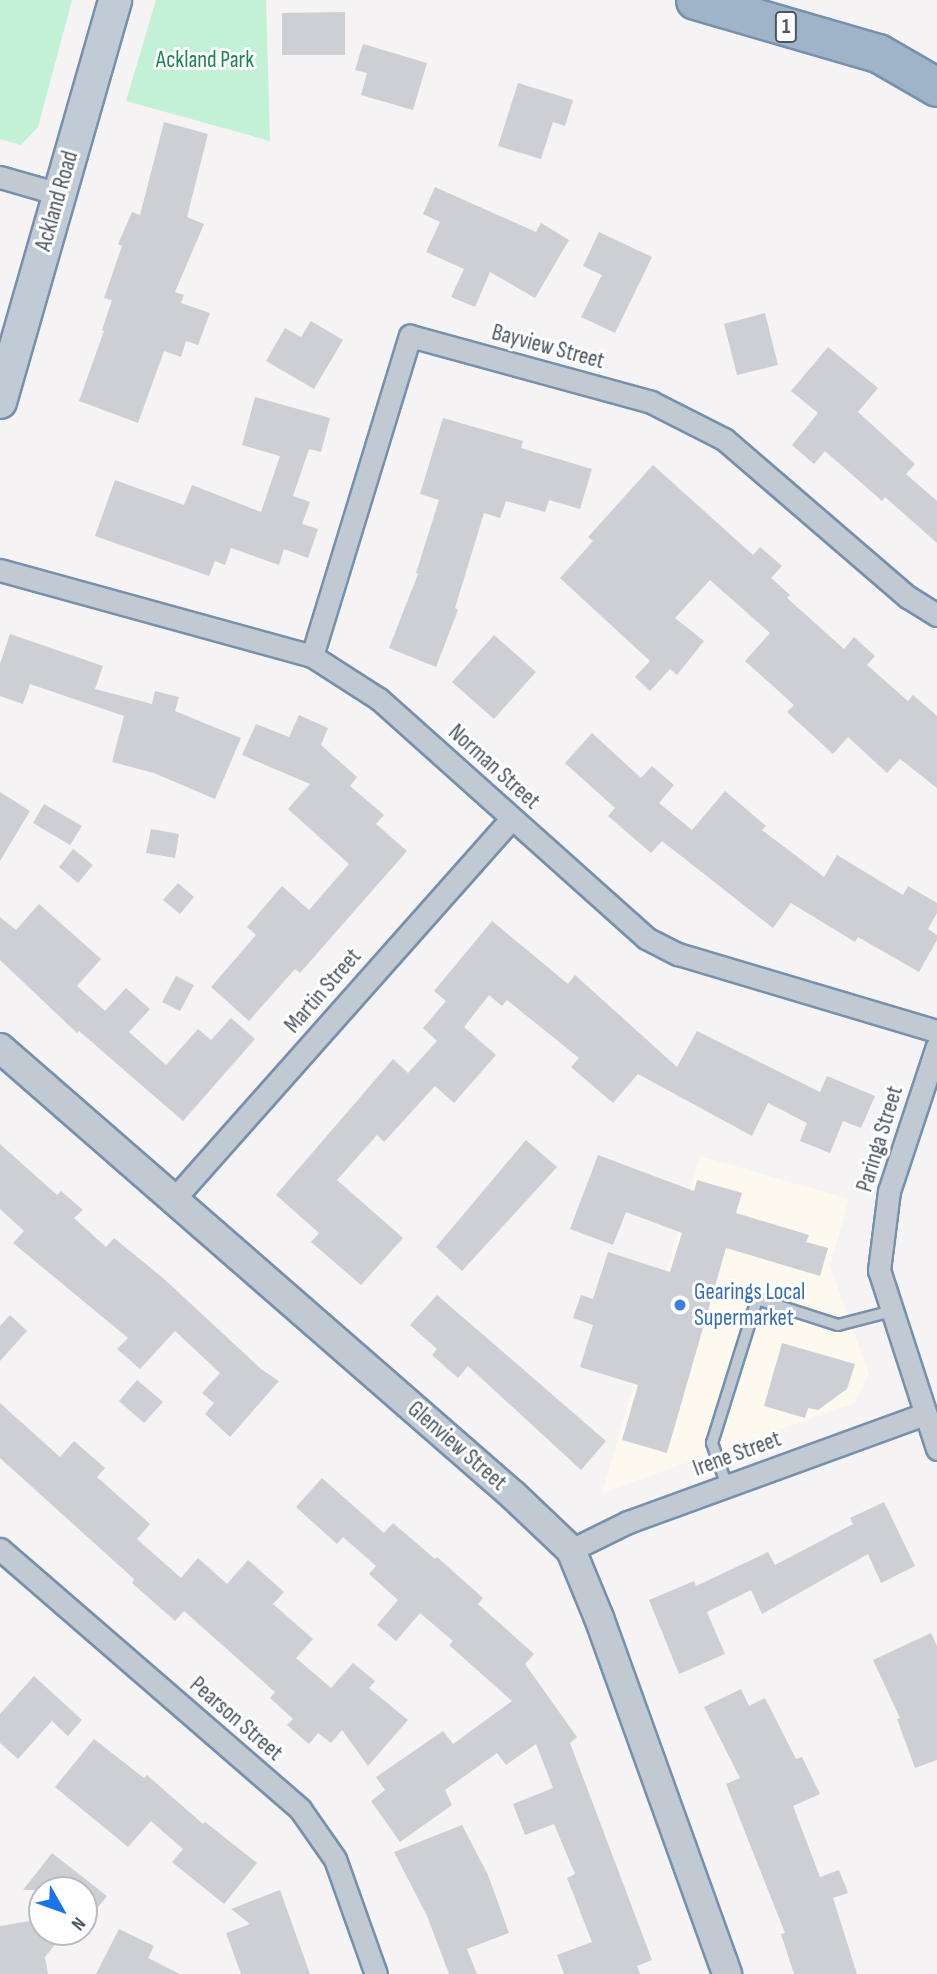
<!DOCTYPE html>
<style>
body{margin:0}
#map{position:relative;width:937px;height:1974px;overflow:hidden;background:#f5f3f3;font-family:"Sofia Sans Condensed",sans-serif}
div>[style]{position:absolute}
.commercial>*{inset:0;background:#fdf9ef}
.green>*{inset:0;background:#c3f1d5}
.building>*{inset:0;background:#cdcfd5}
.roads{filter:drop-shadow(2px 0 #7690ad) drop-shadow(-2px 0 #7690ad) drop-shadow(0 2px #7690ad) drop-shadow(0 -2px #7690ad)}
.service>*{height:10px;margin:-5px;padding:0 5px;transform-origin:5px;border-radius:5px;background:#c1cad2}
.minor>*{height:21px;margin:-10.5px;padding:0 10.5px;transform-origin:10.5px;border-radius:10.5px;background:#c1cad2}
.tertiary>*{height:28px;margin:-14px;padding:0 14px;transform-origin:14px;border-radius:14px;background:#c1cad2}
.secondary>*{height:32px;margin:-16px;padding:0 16px;transform-origin:16px;border-radius:16px;background:#c1cbd6}
.trunk>*{height:37px;margin:-18.5px;padding:0 18.5px;transform-origin:18.5px;border-radius:18.5px;background:#9fb4c9}
.dots>*{width:19px;height:19px;translate:-50% -50%;box-sizing:border-box;border:4px solid #fff;border-radius:50%}
span{translate:-50% -50%;white-space:nowrap;text-align:center;line-height:1.15;-webkit-text-stroke:6px #fff;paint-order:stroke}
.shield-label span{padding:2px 5px;background:#fff;border:2px solid;border-radius:5px;-webkit-text-stroke-width:0}
.shield-label{font-size:21px;color:#4a5661;font-weight:700}
.park-label{font-size:23px;color:#17864f}
.street-label{font-size:23px;color:#4a5661}
.shop-label{font-size:23px;color:#366cbe}
.left{translate:0 -50%;text-align:left}
.north{position:absolute;left:28px;top:1876px;width:70px;height:70px;box-sizing:border-box;background:#fff;border:2px solid #b7bbc0;border-radius:50%;rotate:130deg;font-size:19px;font-weight:700;line-height:28px;text-align:center;color:#4a5661}
.north::after{content:'';display:block;margin:auto;width:24px;height:32px;background:#1a73e8;clip-path:polygon(50% 0,100% 100%,50% 72%,0 100%)}
</style>
<div id="map">
<div class="commercial">
<div style="clip-path:polygon(700px 1156px,849px 1199px,830px 1266px,869px 1374px,855px 1403px,602px 1493px)"></div>
</div>
<div class="green">
<div style="clip-path:polygon(0 0,72px 0,38px 127px,21px 145px,0 139px)"></div>
<div style="clip-path:polygon(156px 0,266px 0,270px 141px,126px 101px)"></div>
</div>
<div class="building">
<div style="clip-path:polygon(345px 12px,345px 55px,282px 55px,282px 13px)"></div>
<div style="clip-path:polygon(363px 44px,427px 63px,413px 110px,361px 95px,367px 73px,355px 70px)"></div>
<div style="clip-path:polygon(518px 83px,573px 100px,565px 126px,553px 122px,541px 159px,498px 146px)"></div>
<div style="clip-path:polygon(164px 122px,208px 134px,187px 217px,204px 224px,175px 292px,184px 295px,181px 303px,210px 313px,198px 345px,186px 341px,181px 357px,164px 351px,138px 423px,79px 401px,104px 331px,102px 330px,112px 300px,104px 298px,122px 246px,118px 244px,132px 212px,140px 215px)"></div>
<div style="clip-path:polygon(435px 187px,536px 232px,541px 223px,569px 240px,535px 298px,490px 272px,475px 307px,451px 297px,464px 269px,426px 252px,440px 222px,423px 214px)"></div>
<div style="clip-path:polygon(599px 232px,652px 257px,615px 333px,581px 317px,602px 275px,583px 266px)"></div>
<div style="clip-path:polygon(765px 313px,778px 365px,737px 375px,724px 324px)"></div>
<div style="clip-path:polygon(311px 321px,343px 340px,314px 389px,266px 361px,285px 328px,301px 337px)"></div>
<div style="clip-path:polygon(828px 347px,878px 388px,858px 412px,915px 464px,906px 474px,937px 501px,937px 543px,885px 497px,882px 501px,825px 451px,814px 464px,792px 445px,818px 413px,791px 391px)"></div>
<div style="clip-path:polygon(255px 397px,330px 418px,321px 452px,309px 449px,293px 496px,310px 502px,302px 524px,318px 529px,308px 558px,284px 549px,279px 565px,231px 548px,225px 565px,215px 561px,209px 576px,95px 536px,115px 480px,184px 505px,192px 485px,261px 512px,280px 456px,242px 445px)"></div>
<div style="clip-path:polygon(443px 418px,523px 441px,521px 448px,592px 469px,580px 509px,549px 500px,545px 512px,506px 501px,500px 518px,484px 513px,455px 608px,458px 610px,436px 667px,389px 648px,418px 574px,416px 573px,439px 500px,420px 494px)"></div>
<div style="clip-path:polygon(653px 465px,753px 555px,760px 547px,782px 566px,771px 578px,790px 595px,787px 598px,844px 649px,854px 637px,875px 656px,867px 665px,908px 701px,913px 695px,937px 716px,937px 788px,900px 759px,887px 773px,848px 737px,833px 754px,787px 712px,794px 705px,745px 661px,770px 633px,710px 580px,675px 618px,704px 641px,677px 675px,670px 669px,650px 691px,635px 677px,650px 661px,560px 578px,593px 541px,588px 537px)"></div>
<div style="clip-path:polygon(10px 634px,103px 666px,95px 689px,152px 704px,155px 691px,179px 697px,175px 711px,241px 738px,215px 799px,154px 773px,112px 762px,124px 716px,30px 684px,23px 704px,0 696px,0 664px)"></div>
<div style="clip-path:polygon(494px 635px,536px 672px,494px 719px,452px 682px)"></div>
<div style="clip-path:polygon(299px 715px,328px 728px,321px 745px,357px 777px,350px 786px,384px 815px,376px 824px,407px 851px,300px 973px,295px 969px,249px 1021px,211px 987px,256px 935px,247px 927px,282px 886px,309px 910px,349px 864px,288px 809px,310px 784px,242px 755px,256px 724px,289px 737px)"></div>
<div style="clip-path:polygon(592px 733px,641px 778px,652px 766px,674px 785px,659px 803px,692px 830px,725px 791px,766px 826px,762px 830px,824px 877px,837px 855px,903px 895px,908px 886px,937px 903px,937px 913px,928px 929px,937px 935px,937px 940px,919px 972px,858px 937px,855px 942px,791px 903px,773px 928px,662px 841px,651px 853px,608px 816px,615px 808px,565px 763px)"></div>
<div style="clip-path:polygon(0 792px,30px 811px,0 861px)"></div>
<div style="clip-path:polygon(44px 804px,82px 826px,70px 845px,33px 823px)"></div>
<div style="clip-path:polygon(151px 829px,179px 834px,175px 858px,146px 853px)"></div>
<div style="clip-path:polygon(73px 849px,93px 865px,78px 883px,59px 867px)"></div>
<div style="clip-path:polygon(178px 883px,194px 897px,180px 914px,163px 900px)"></div>
<div style="clip-path:polygon(39px 904px,101px 959px,77px 986px,105px 1011px,126px 988px,150px 1009px,129px 1032px,166px 1065px,198px 1029px,211px 1040px,231px 1018px,255px 1039px,183px 1121px,79px 1031px,77px 1033px,0 960px,0 917px,16px 930px)"></div>
<div style="clip-path:polygon(492px 921px,568px 984px,575px 975px,677px 1067px,697px 1031px,820px 1092px,827px 1076px,875px 1096px,861px 1128px,843px 1121px,830px 1153px,800px 1141px,807px 1123px,768px 1103px,752px 1136px,638px 1074px,613px 1103px,571px 1067px,579px 1058px,507px 1000px,502px 1006px,489px 995px,464px 1027px,496px 1055px,454px 1103px,435px 1086px,384px 1142px,377px 1135px,337px 1180px,403px 1238px,361px 1285px,311px 1242px,319px 1233px,276px 1195px,393px 1059px,408px 1073px,437px 1041px,423px 1028px,446px 1001px,434px 991px)"></div>
<div style="clip-path:polygon(176px 976px,194px 985px,180px 1011px,162px 1002px)"></div>
<div style="clip-path:polygon(526px 1140px,557px 1167px,462px 1271px,436px 1247px)"></div>
<div style="clip-path:polygon(0 1144px,57px 1195px,61px 1191px,83px 1210px,74px 1218px,106px 1247px,114px 1238px,163px 1278px,261px 1369px,279px 1381px,230px 1437px,205px 1414px,214px 1403px,202px 1393px,220px 1373px,175px 1331px,140px 1369px,117px 1349px,128px 1338px,13px 1243px,24px 1231px,0 1209px)"></div>
<div style="clip-path:polygon(598px 1155px,694px 1191px,697px 1180px,742px 1193px,736px 1213px,809px 1235px,806px 1242px,828px 1248px,820px 1276px,726px 1248px,667px 1453px,622px 1440px,638px 1385px,580px 1367px,593px 1325px,573px 1318px,581px 1295px,593px 1299px,608px 1252px,670px 1272px,682px 1233px,626px 1212px,613px 1245px,570px 1229px)"></div>
<div style="clip-path:polygon(437px 1295px,606px 1441px,581px 1470px,468px 1366px,458px 1378px,432px 1355px,437px 1349px,410px 1325px)"></div>
<div style="clip-path:polygon(10px 1315px,27px 1331px,0 1361px,0 1326px)"></div>
<div style="clip-path:polygon(782px 1343px,855px 1364px,847px 1389px,818px 1410px,808px 1408px,805px 1418px,764px 1406px)"></div>
<div style="clip-path:polygon(137px 1380px,163px 1402px,144px 1423px,119px 1401px)"></div>
<div style="clip-path:polygon(0 1403px,60px 1457px,74px 1441px,105px 1468px,97px 1477px,150px 1524px,137px 1539px,181px 1578px,198px 1558px,227px 1584px,248px 1560px,284px 1592px,273px 1604px,313px 1639px,296px 1658px,331px 1688px,353px 1663px,375px 1681px,369px 1688px,408px 1720px,368px 1766px,342px 1730px,331px 1743px,318px 1733px,309px 1744px,287px 1725px,293px 1719px,270px 1698px,275px 1692px,184px 1611px,175px 1621px,132px 1583px,134px 1579px,0 1458px)"></div>
<div style="clip-path:polygon(322px 1478px,384px 1533px,393px 1523px,435px 1559px,437px 1557px,483px 1598px,478px 1604px,534px 1654px,525px 1664px,577px 1737px,570px 1743px,652px 1960px,637px 1966px,640px 1974px,564px 1974px,557px 1955px,592px 1942px,567px 1878px,575px 1874px,554px 1824px,525px 1835px,513px 1804px,553px 1788px,536px 1744px,506px 1765px,497px 1753px,445px 1790px,452px 1805px,400px 1842px,371px 1801px,385px 1790px,376px 1777px,443px 1731px,453px 1744px,512px 1701px,449px 1645px,453px 1641px,420px 1613px,396px 1641px,377px 1625px,398px 1600px,369px 1574px,376px 1566px,343px 1537px,337px 1544px,296px 1507px)"></div>
<div style="clip-path:polygon(884px 1502px,915px 1566px,881px 1583px,868px 1554px,762px 1614px,751px 1590px,707px 1612px,725px 1654px,679px 1674px,649px 1600px,694px 1581px,696px 1586px,768px 1552px,775px 1565px,853px 1524px,850px 1518px)"></div>
<div style="clip-path:polygon(931px 1633px,937px 1646px,937px 1760px,915px 1768px,897px 1719px,900px 1718px,873px 1660px)"></div>
<div style="clip-path:polygon(34px 1676px,82px 1720px,68px 1736px,52px 1721px,18px 1759px,0 1743px,0 1714px)"></div>
<div style="clip-path:polygon(741px 1689px,749px 1706px,765px 1698px,796px 1759px,802px 1757px,820px 1794px,793px 1806px,820px 1877px,839px 1870px,848px 1893px,833px 1898px,857px 1974px,794px 1974px,781px 1934px,785px 1933px,726px 1784px,740px 1778px,704px 1707px)"></div>
<div style="clip-path:polygon(94px 1739px,144px 1778px,147px 1775px,203px 1824px,205px 1822px,257px 1863px,224px 1904px,172px 1862px,183px 1849px,151px 1821px,128px 1847px,55px 1787px)"></div>
<div style="clip-path:polygon(462px 1825px,488px 1875px,509px 1933px,467px 1949px,477px 1974px,449px 1974px,427px 1916px,394px 1852px)"></div>
<div style="clip-path:polygon(52px 1853px,107px 1896px,84px 1925px,84px 1890px,23px 1890px)"></div>
<div style="clip-path:polygon(280px 1890px,310px 1974px,241px 1974px,226px 1933px,250px 1924px,231px 1909px)"></div>
<div style="clip-path:polygon(42px 1919px,42px 1932px,65px 1932px,45px 1957px,48px 1974px,0 1974px,0 1926px)"></div>
<div style="clip-path:polygon(119px 1929px,154px 1946px,148px 1958px,180px 1974px,96px 1974px)"></div>
</div>
<div class="roads">
<div class="service">
<div style="left:727px;top:1486px;width:46px;rotate:-109.2deg"></div>
<div style="left:712px;top:1443px;width:151px;rotate:-72.6deg"></div>
<div style="left:757px;top:1299px;width:85px;rotate:17.8deg"></div>
<div style="left:838px;top:1325px;width:56px;rotate:-14.5deg"></div>
</div>
<div class="minor">
<div style="left:0;top:177px;width:61px;rotate:16.1deg"></div>
<div style="left:0;top:570px;width:324px;rotate:15.4deg"></div>
<div style="left:312px;top:656px;width:80px;rotate:32.7deg"></div>
<div style="left:379px;top:699px;width:358px;rotate:41.8deg"></div>
<div style="left:646px;top:938px;width:36px;rotate:27deg"></div>
<div style="left:678px;top:954px;width:270px;rotate:16.6deg"></div>
<div style="left:312px;top:656px;width:335px;rotate:-73deg"></div>
<div style="left:410px;top:336px;width:250px;rotate:15.3deg"></div>
<div style="left:651px;top:402px;width:82px;rotate:26.9deg"></div>
<div style="left:724px;top:439px;width:243px;rotate:40.7deg"></div>
<div style="left:908px;top:597px;width:34px;rotate:32deg"></div>
<div style="left:937px;top:1046px;width:153px;rotate:108.3deg"></div>
<div style="left:889px;top:1191px;width:80px;rotate:97.2deg"></div>
<div style="left:879px;top:1270px;width:188px;rotate:72deg"></div>
<div style="left:174px;top:1199px;width:509px;rotate:-48.42deg"></div>
<div style="left:0;top:1549px;width:397px;rotate:40.9deg"></div>
<div style="left:300px;top:1809px;width:61px;rotate:55deg"></div>
<div style="left:335px;top:1859px;width:122px;rotate:70.4deg"></div>
<div style="left:571px;top:1550px;width:64px;rotate:-26.2deg"></div>
<div style="left:628px;top:1522px;width:315px;rotate:-20deg"></div>
</div>
<div class="tertiary">
<div style="left:0;top:1048px;width:680px;rotate:41.07deg"></div>
<div style="left:513px;top:1495px;width:80px;rotate:43.5deg"></div>
<div style="left:571px;top:1550px;width:74px;rotate:67.6deg"></div>
<div style="left:599px;top:1618px;width:378px;rotate:70.2deg"></div>
</div>
<div class="secondary">
<div style="left:0;top:402px;width:418px;rotate:-74deg"></div>
</div>
<div class="trunk">
<div style="left:695px;top:0;width:191px;rotate:16.2deg"></div>
<div style="left:878px;top:53px;width:68px;rotate:30deg"></div>
</div>
</div>
<div class="dots">
<div style="left:680px;top:1305px;background:#3f7fe0"></div>
</div>
<div class="shield-label">
<span style="left:786px;top:27px">1</span>
</div>
<div class="park-label">
<span style="left:205px;top:60px">Ackland Park</span>
</div>
<div class="street-label">
<span style="left:57px;top:201px;rotate:-74deg">Ackland Road</span>
<span style="left:548px;top:347px;rotate:15deg">Bayview Street</span>
<span style="left:494px;top:767px;rotate:42deg">Norman Street</span>
<span style="left:323px;top:991px;rotate:-49deg">Martin Street</span>
<span style="left:880px;top:1139px;rotate:-73deg">Paringa Street</span>
<span style="left:457px;top:1446px;rotate:41deg">Glenview Street</span>
<span style="left:737px;top:1454px;rotate:-20deg">Irene Street</span>
<span style="left:236px;top:1719px;rotate:41deg">Pearson Street</span>
</div>
<div class="shop-label">
<span class="left" style="left:694px;top:1305px">Gearings Local<br>Supermarket</span>
</div>
<div class="north">N</div>
</div>
